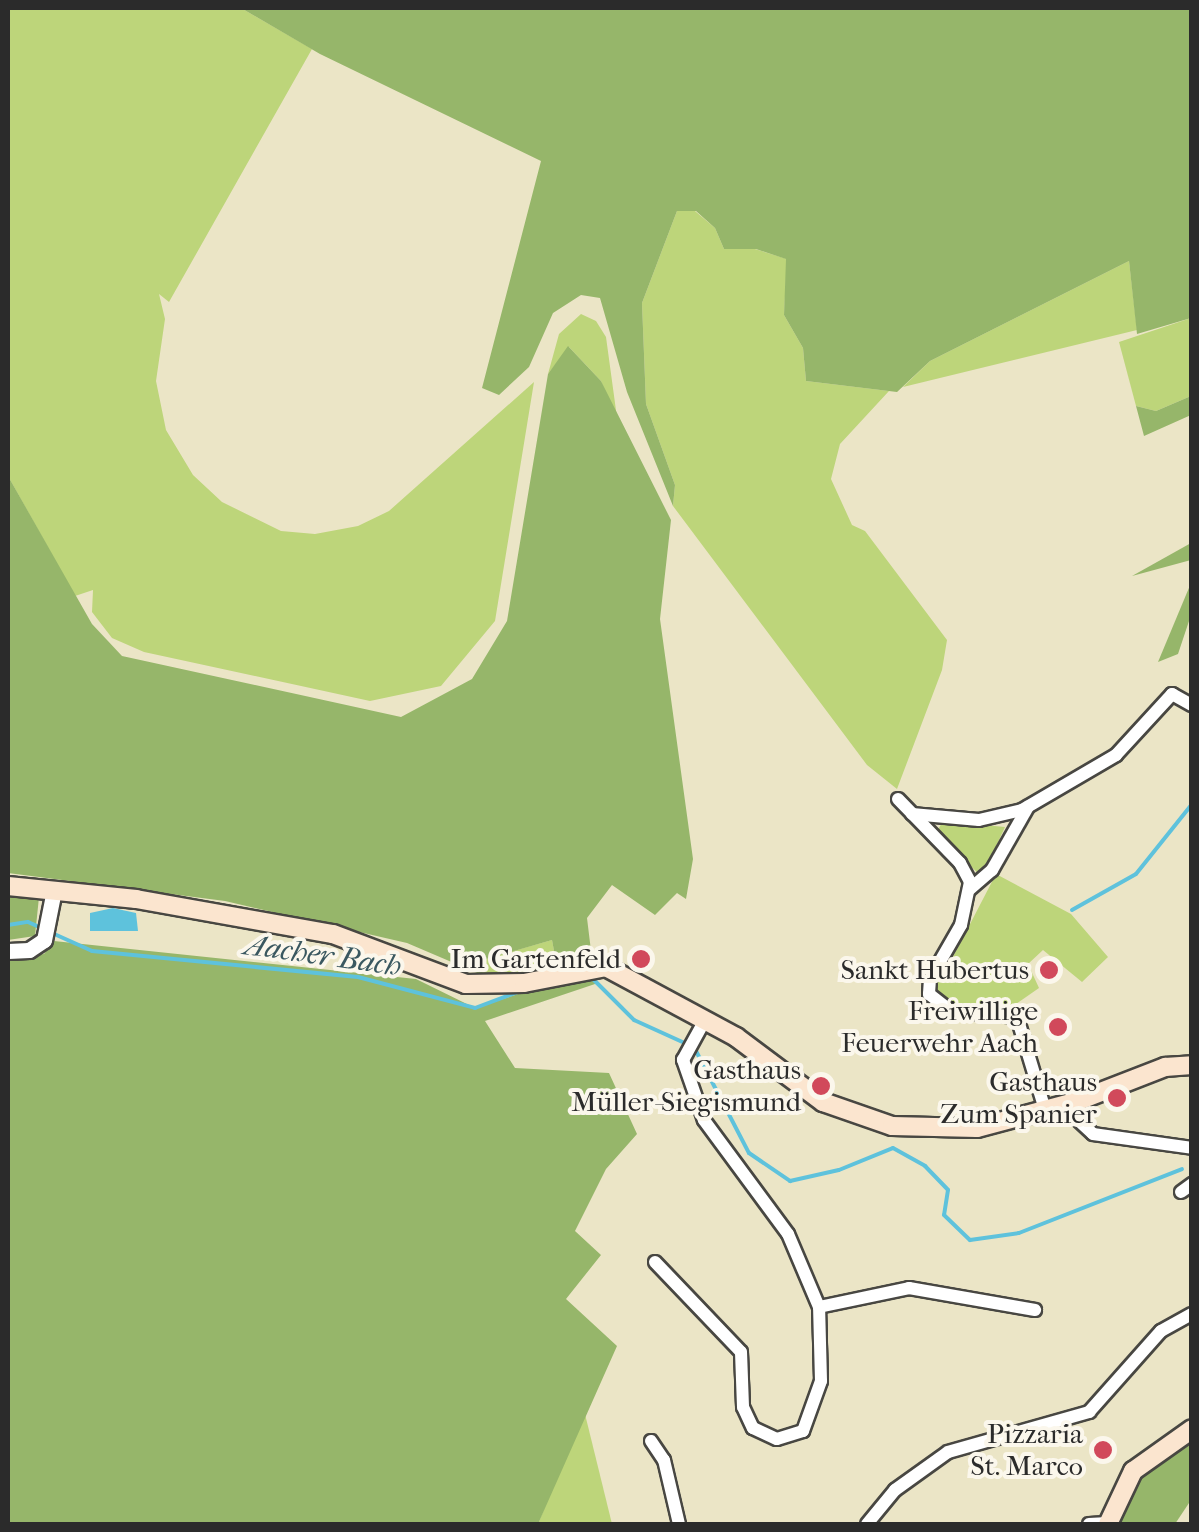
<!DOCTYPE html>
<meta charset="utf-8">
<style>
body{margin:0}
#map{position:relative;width:1199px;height:1532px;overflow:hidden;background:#ebe5c6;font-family:"IM FELL French Canon",serif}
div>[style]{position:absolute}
.green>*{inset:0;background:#bdd57a}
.forest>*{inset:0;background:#96b66a}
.water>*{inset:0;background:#5ec2dc}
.stream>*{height:4px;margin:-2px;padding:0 2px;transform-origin:2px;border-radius:2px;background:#5ec2dc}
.roads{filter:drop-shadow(2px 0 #484742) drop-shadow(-2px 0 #484742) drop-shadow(0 2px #484742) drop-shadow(0 -2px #484742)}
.minor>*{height:12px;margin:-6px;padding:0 6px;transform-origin:6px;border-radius:6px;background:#fff}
.tertiary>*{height:15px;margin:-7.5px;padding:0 7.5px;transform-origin:7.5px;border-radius:7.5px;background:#fff}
.secondary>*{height:18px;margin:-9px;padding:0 9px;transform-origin:9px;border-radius:9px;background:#fbe5cf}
.dots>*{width:28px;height:28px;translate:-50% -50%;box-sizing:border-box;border:5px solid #fbf7ec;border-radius:50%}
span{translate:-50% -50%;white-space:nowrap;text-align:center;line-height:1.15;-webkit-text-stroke:8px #fbf7ec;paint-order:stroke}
.poi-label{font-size:28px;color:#2b2b2b}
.right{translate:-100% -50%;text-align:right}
.water-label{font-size:30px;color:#3a5860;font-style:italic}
.frame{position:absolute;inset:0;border:10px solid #2b2b2b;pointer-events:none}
</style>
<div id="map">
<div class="green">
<div style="clip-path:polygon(8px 8px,241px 8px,312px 49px,169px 302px,159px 294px,165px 319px,156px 381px,166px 430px,193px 475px,222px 502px,281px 531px,315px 534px,358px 526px,389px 511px,534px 382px,495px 621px,441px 686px,370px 701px,144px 652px,112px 638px,92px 612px,93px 590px,75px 596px,8px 476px)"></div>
<div style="clip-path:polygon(677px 211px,695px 211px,715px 228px,724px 249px,755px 249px,787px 259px,784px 315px,803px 348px,806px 381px,889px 391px,840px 444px,831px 479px,852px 525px,865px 531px,947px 640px,942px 670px,897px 789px,867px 765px,673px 506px,675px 485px,646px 404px,642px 303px)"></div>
<div style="clip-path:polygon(1129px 261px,1137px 330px,903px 387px,930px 361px)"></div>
<div style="clip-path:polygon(581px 314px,596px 321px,606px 337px,618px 425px,601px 381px,569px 347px,548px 374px,559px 334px)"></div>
<div style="clip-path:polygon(1191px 318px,1191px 396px,1156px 411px,1136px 406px,1119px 342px)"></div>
<div style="clip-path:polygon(943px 821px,1005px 827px,982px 877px,936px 833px)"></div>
<div style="clip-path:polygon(996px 874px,1071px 914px,1108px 957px,1082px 982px,1043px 950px,1028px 964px,1039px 988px,1009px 1009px,942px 1003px,929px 986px,942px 978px)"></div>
<div style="clip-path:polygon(552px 940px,557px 967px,515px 977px,482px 975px,485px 959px)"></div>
<div style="clip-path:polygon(584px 1410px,612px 1524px,538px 1524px)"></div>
</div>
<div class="forest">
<div style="clip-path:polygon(241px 8px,1191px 8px,1191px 318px,1137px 334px,1129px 261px,930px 361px,897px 392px,806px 381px,803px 348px,784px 315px,786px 259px,756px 249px,724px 249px,715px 228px,696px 211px,677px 211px,642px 303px,646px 404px,675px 485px,673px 506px,627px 392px,600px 298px,581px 295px,553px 313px,529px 367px,499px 395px,482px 388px,541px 161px,320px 54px)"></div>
<div style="clip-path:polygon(568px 346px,601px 381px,671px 520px,660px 619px,693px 859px,686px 899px,677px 893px,655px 915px,612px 885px,587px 918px,592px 959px,557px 967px,552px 940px,486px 959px,482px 975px,407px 943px,225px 901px,8px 873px,8px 476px,92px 624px,122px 656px,401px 717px,472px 679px,507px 621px,548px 374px)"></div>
<div style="clip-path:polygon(1191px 396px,1191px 415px,1144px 436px,1136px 406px,1156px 411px)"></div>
<div style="clip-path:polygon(1191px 543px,1191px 560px,1132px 576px)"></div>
<div style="clip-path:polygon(1191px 583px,1191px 615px,1178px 654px,1158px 662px)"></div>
<div style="clip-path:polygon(8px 894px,39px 897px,35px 936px,8px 940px)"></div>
<div style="clip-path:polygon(54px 941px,416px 979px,475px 1008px,593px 970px,595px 984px,485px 1021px,515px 1068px,609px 1073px,637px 1134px,606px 1169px,575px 1231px,601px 1255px,566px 1299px,617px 1346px,538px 1524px,8px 1524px,8px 958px,44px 954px)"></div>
<div style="clip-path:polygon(1191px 1436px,1191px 1500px,1175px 1524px,1115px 1524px,1132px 1480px)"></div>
</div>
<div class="water">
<div style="clip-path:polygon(113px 908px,136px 913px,138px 931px,90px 931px,90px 913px)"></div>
</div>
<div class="stream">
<div style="left:1072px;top:910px;width:73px;rotate:-29.4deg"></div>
<div style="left:1136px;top:874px;width:90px;rotate:-51.3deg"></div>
<div style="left:8px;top:925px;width:20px;rotate:-9deg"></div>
<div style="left:28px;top:922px;width:17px;rotate:24deg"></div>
<div style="left:52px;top:933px;width:44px;rotate:24.2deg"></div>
<div style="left:92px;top:951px;width:267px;rotate:5.6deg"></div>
<div style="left:358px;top:977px;width:121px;rotate:14.8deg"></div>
<div style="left:475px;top:1008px;width:48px;rotate:-20.7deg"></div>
<div style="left:591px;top:977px;width:61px;rotate:45deg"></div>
<div style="left:634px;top:1020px;width:58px;rotate:24.4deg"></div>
<div style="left:695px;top:1049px;width:117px;rotate:62.6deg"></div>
<div style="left:749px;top:1153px;width:50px;rotate:34.3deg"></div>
<div style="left:790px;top:1181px;width:50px;rotate:-12.7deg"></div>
<div style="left:839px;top:1170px;width:58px;rotate:-22.2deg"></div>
<div style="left:893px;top:1148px;width:37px;rotate:29deg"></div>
<div style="left:925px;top:1166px;width:33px;rotate:46deg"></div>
<div style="left:948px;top:1190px;width:25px;rotate:99deg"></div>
<div style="left:944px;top:1215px;width:36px;rotate:44deg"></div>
<div style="left:970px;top:1240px;width:49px;rotate:-8.1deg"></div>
<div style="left:1019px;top:1233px;width:175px;rotate:-21.4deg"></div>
</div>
<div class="roads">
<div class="minor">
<div style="left:898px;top:799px;width:89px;rotate:45.9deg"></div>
<div style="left:960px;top:863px;width:21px;rotate:62deg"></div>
<div style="left:970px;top:882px;width:44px;rotate:101.8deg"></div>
<div style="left:961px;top:925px;width:62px;rotate:119.9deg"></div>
<div style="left:930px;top:979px;width:15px;rotate:94deg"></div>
<div style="left:929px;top:994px;width:28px;rotate:38deg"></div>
<div style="left:951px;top:1011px;width:66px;rotate:5.2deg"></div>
<div style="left:1017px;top:1017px;width:97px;rotate:73.2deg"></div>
<div style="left:912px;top:814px;width:67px;rotate:5.1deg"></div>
<div style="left:979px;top:820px;width:44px;rotate:-13.1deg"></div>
<div style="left:1022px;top:810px;width:109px;rotate:-30.3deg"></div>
<div style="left:1116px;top:755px;width:83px;rotate:-47.4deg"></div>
<div style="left:1172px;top:694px;width:23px;rotate:29deg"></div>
<div style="left:970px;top:889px;width:29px;rotate:-41deg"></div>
<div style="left:992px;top:870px;width:73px;rotate:-60.3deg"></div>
<div style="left:1063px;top:1106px;width:41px;rotate:43deg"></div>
<div style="left:1093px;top:1134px;width:100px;rotate:8deg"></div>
<div style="left:1181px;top:1192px;width:14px;rotate:-36deg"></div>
<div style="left:655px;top:1262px;width:124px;rotate:46.3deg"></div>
<div style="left:741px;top:1352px;width:55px;rotate:87.9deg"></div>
<div style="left:743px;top:1407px;width:23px;rotate:65deg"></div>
<div style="left:753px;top:1428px;width:26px;rotate:25deg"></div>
<div style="left:777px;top:1439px;width:27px;rotate:-17deg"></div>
<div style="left:803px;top:1431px;width:53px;rotate:-70.2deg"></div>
<div style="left:821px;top:1381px;width:74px;rotate:-91.5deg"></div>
<div style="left:819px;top:1307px;width:79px;rotate:-113deg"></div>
<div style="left:788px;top:1234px;width:142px;rotate:-126.4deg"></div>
<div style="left:704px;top:1120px;width:64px;rotate:-109.3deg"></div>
<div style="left:683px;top:1060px;width:46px;rotate:-61.2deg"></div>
<div style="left:819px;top:1307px;width:92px;rotate:-11.9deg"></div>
<div style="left:909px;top:1288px;width:128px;rotate:9.9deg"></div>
<div style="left:651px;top:1441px;width:23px;rotate:56deg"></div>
<div style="left:664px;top:1460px;width:66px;rotate:76.8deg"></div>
<div style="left:867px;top:1524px;width:44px;rotate:-50.5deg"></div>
<div style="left:895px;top:1490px;width:65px;rotate:-35.6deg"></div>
<div style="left:948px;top:1452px;width:147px;rotate:-15.8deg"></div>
<div style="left:1089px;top:1412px;width:108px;rotate:-48.4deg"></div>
<div style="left:1161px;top:1331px;width:35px;rotate:-29deg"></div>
<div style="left:1089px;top:1524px;width:19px;rotate:-3deg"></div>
</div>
<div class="tertiary">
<div style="left:8px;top:951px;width:21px;rotate:-3deg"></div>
<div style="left:29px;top:950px;width:18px;rotate:-34deg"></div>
<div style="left:44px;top:940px;width:51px;rotate:-78.7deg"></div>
</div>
<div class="secondary">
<div style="left:8px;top:886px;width:129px;rotate:5.8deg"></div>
<div style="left:136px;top:899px;width:200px;rotate:10.1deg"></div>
<div style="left:333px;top:934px;width:142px;rotate:20.6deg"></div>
<div style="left:466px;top:984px;width:58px;rotate:-1deg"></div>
<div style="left:524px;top:983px;width:84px;rotate:-11deg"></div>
<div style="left:606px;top:967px;width:148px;rotate:28.3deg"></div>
<div style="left:736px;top:1037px;width:109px;rotate:36.8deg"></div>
<div style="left:823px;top:1102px;width:73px;rotate:19.2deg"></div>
<div style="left:892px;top:1126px;width:85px;rotate:1.3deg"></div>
<div style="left:977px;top:1128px;width:101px;rotate:-14.9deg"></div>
<div style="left:1075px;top:1102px;width:97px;rotate:-21.3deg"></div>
<div style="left:1165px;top:1067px;width:27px;rotate:-4deg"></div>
<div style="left:1108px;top:1524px;width:59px;rotate:-64.7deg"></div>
<div style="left:1133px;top:1471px;width:72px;rotate:-35.4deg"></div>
</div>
</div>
<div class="dots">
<div style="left:641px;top:959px;background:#d1495b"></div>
<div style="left:1049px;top:970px;background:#d1495b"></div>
<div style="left:1058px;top:1027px;background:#d1495b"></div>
<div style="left:821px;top:1086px;background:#d1495b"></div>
<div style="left:1117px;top:1098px;background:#d1495b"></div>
<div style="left:1103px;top:1450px;background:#d1495b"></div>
</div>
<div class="poi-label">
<span class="right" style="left:621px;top:959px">Im Gartenfeld</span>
<span class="right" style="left:1029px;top:970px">Sankt Hubertus</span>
<span class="right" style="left:1038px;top:1027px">Freiwillige<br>Feuerwehr Aach</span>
<span class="right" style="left:801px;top:1086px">Gasthaus<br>Müller-Siegismund</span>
<span class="right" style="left:1097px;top:1098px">Gasthaus<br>Zum Spanier</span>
<span class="right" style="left:1083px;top:1450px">Pizzaria<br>St. Marco</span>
</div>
<div class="water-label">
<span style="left:323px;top:956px;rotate:8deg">Aacher Bach</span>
</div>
<div class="frame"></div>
</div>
